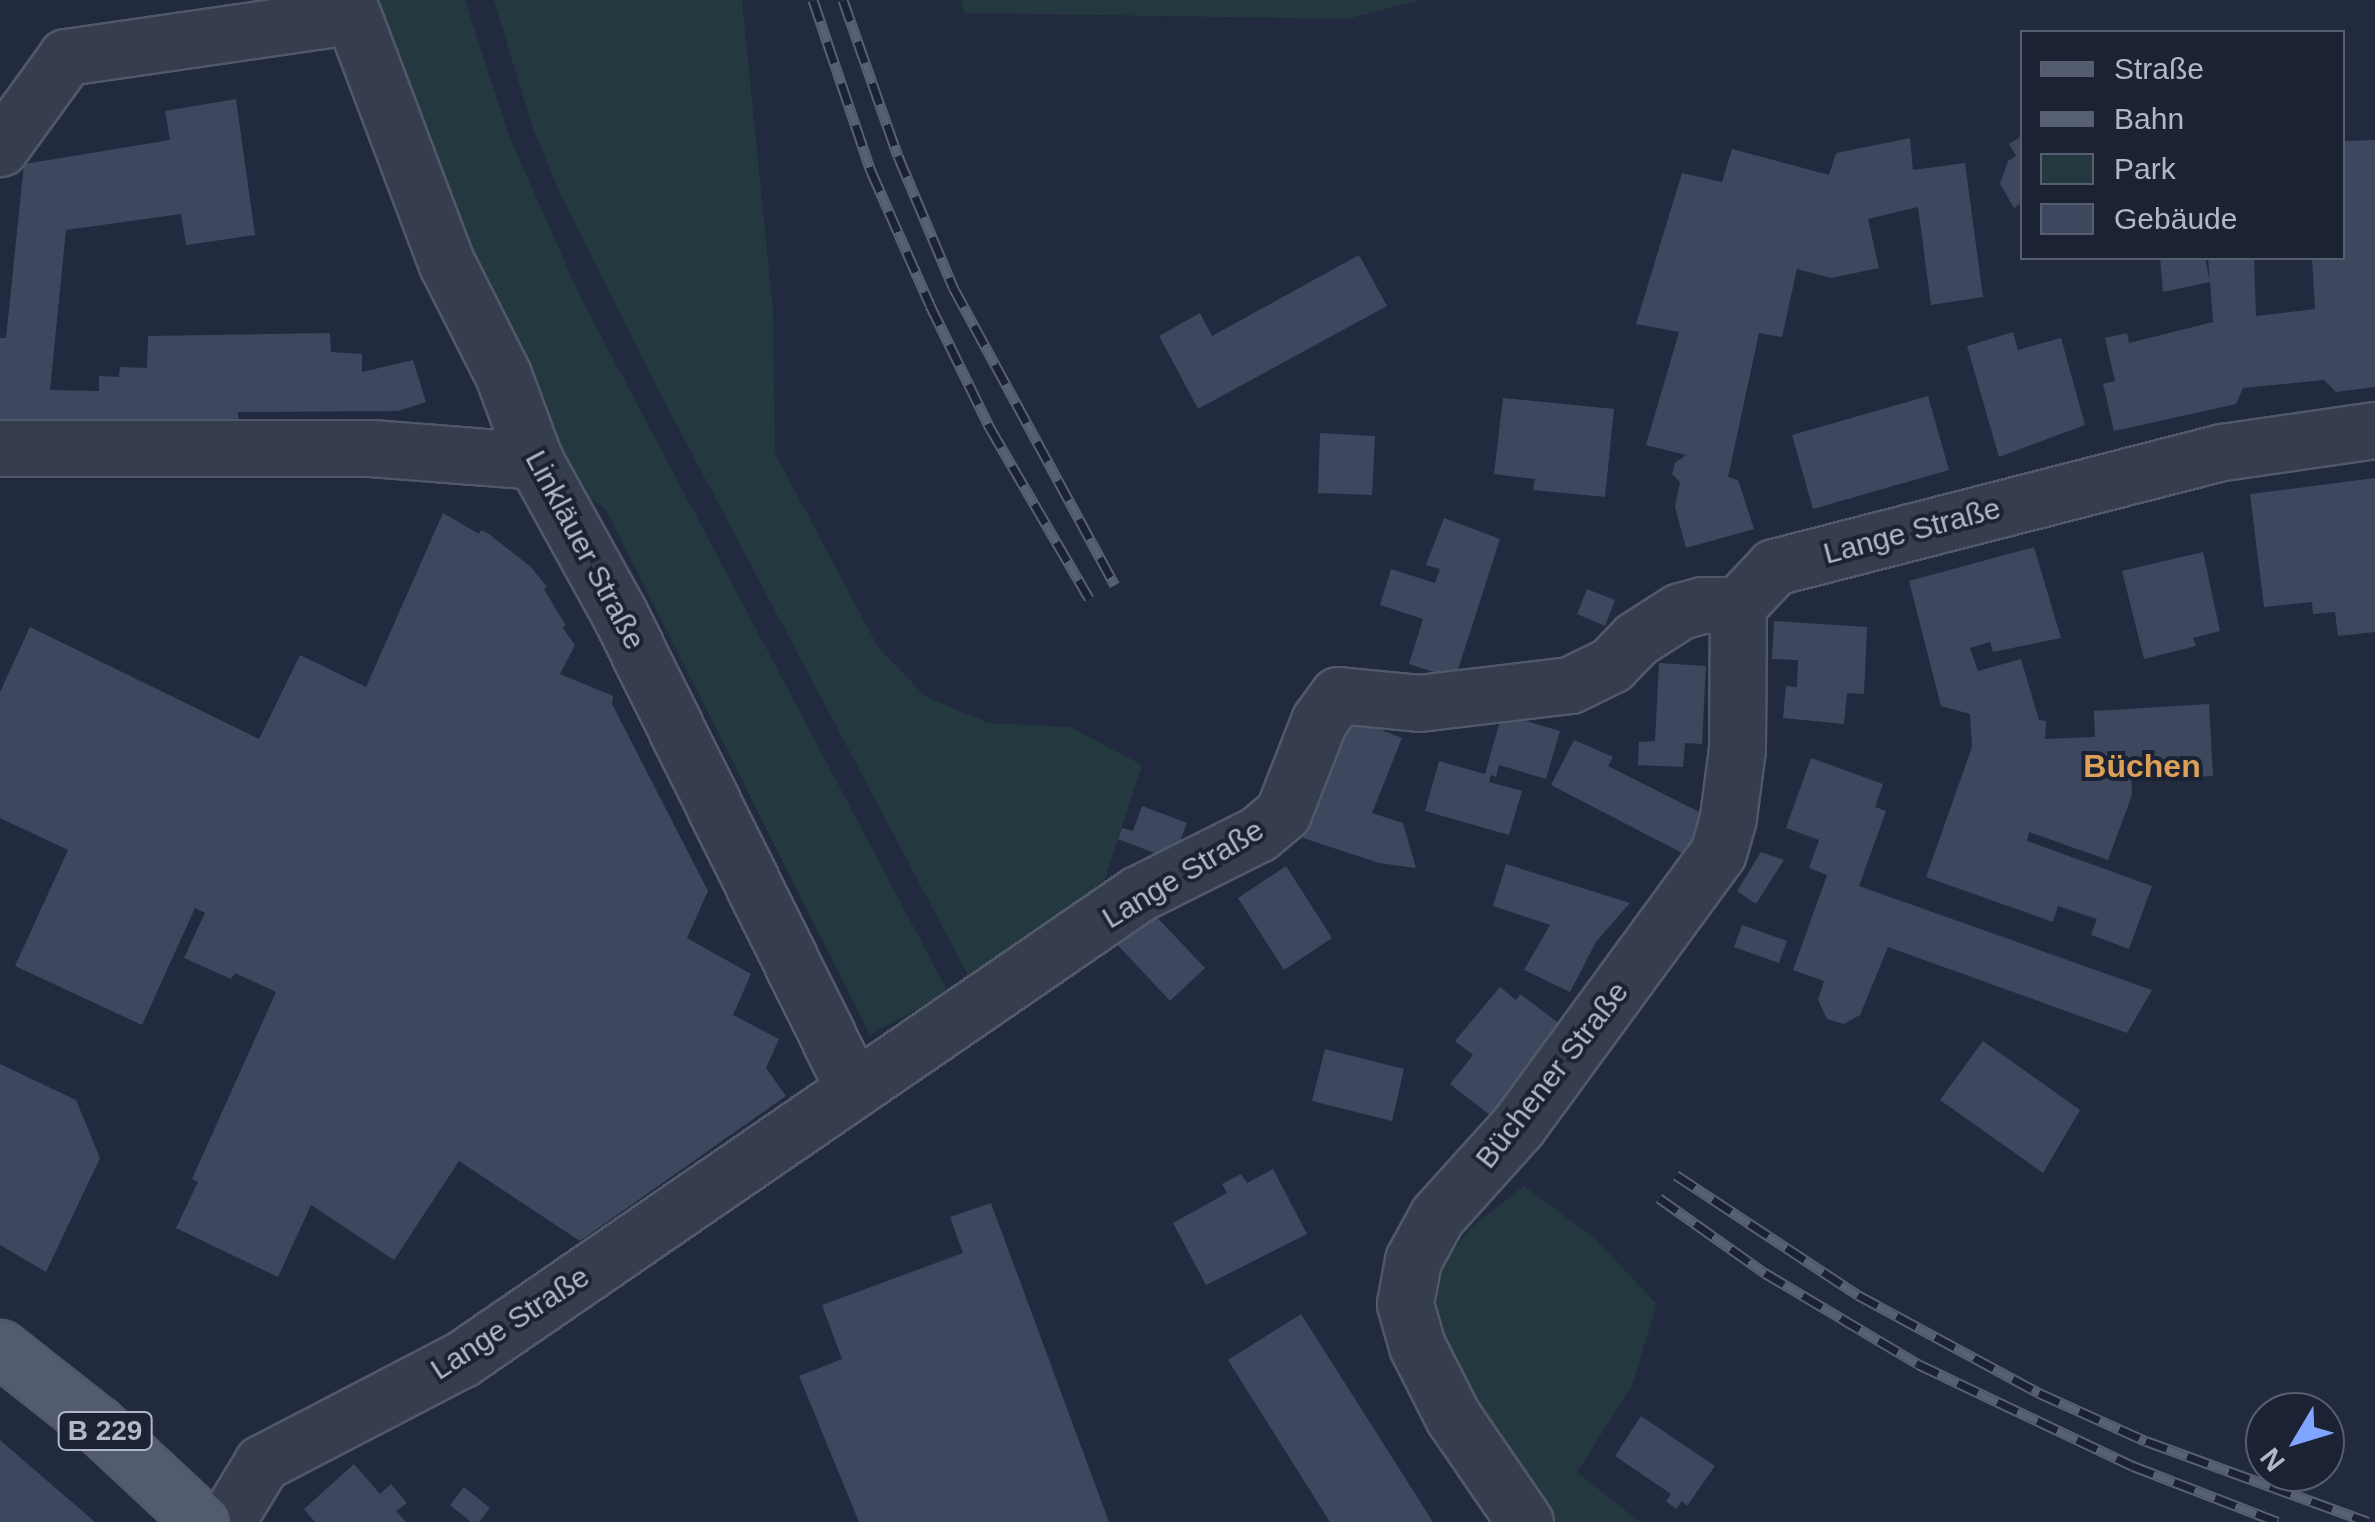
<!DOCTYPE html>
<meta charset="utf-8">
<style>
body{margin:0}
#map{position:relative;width:2375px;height:1522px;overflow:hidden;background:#212a3e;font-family:Arial,sans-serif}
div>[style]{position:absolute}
.green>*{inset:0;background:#23393f}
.building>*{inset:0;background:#3d485e}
.roads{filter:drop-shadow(2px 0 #505869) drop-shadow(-2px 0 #505869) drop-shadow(0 2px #505869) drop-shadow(0 -2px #505869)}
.minor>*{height:55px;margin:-27.5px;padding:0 27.5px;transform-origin:27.5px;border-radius:27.5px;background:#353d4e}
.major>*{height:55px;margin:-27.5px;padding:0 27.5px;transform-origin:27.5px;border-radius:27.5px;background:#535c6e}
.rail>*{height:11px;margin-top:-5.5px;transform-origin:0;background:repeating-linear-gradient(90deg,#1a2233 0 22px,#576075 0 44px);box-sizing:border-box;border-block:2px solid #576075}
span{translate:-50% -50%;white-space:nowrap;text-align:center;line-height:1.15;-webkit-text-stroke:8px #1a2233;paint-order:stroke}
.shield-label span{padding:2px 8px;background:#1a2233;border:2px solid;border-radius:8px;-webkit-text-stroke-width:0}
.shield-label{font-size:28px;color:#b1b8c9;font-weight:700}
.street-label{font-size:30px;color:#b1b8c9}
.neighbourhood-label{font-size:32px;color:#dda058;font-weight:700}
.legend{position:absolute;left:2020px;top:30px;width:325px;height:230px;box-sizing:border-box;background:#1a2233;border:2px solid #565e6f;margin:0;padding:12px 18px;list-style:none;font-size:30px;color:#b1b8c9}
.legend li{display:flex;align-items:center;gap:20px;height:50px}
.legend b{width:50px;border:2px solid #565e6f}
.north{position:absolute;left:2245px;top:1392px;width:100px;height:100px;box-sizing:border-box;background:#1a2233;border:2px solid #565e6f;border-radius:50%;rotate:232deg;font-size:28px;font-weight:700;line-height:40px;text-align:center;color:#b1b8c9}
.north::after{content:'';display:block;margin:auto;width:35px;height:45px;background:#80a4ff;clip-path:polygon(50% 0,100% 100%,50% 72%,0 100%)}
</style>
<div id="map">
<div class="green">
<div style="clip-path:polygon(374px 0,465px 0,509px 136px,580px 296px,948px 992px,870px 1035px,606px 510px,583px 492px,531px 394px,426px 146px)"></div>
<div style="clip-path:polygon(494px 0,742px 0,773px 311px,775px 453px,878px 647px,926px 697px,989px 723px,1070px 727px,1142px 765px,1101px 891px,968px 975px,662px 397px,559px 191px,533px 129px)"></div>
<div style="clip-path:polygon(961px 0,1420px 0,1347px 19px,965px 13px)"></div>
<div style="clip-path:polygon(1524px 1186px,1593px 1237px,1657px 1304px,1632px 1386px,1577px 1472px,1640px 1522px,1556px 1522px,1482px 1416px,1443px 1337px,1437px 1305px,1442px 1266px,1469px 1229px)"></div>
</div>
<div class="building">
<div style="clip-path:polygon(236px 99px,255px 235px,186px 245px,181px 214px,66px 230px,50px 390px,99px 391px,99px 376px,119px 377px,120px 367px,147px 368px,148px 336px,330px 333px,331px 352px,362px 354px,362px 372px,413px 360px,426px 402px,398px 411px,238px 412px,238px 423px,0 421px,0 338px,6px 338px,24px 164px,170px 140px,165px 111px)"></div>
<div style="clip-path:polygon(2022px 136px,2022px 203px,2014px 208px,2000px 184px,2008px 161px,2016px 156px,2009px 144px)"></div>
<div style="clip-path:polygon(1910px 138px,1913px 170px,1965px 163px,1983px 297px,1931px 305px,1918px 207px,1868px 219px,1879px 268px,1831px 278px,1797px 269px,1782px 337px,1759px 333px,1728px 477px,1738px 480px,1754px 529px,1686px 548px,1675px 507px,1680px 482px,1672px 474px,1675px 463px,1686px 455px,1646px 445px,1679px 332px,1636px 324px,1682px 173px,1722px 182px,1732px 149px,1829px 175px,1836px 153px)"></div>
<div style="clip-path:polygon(2375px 140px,2375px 387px,2336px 392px,2324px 380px,2243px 388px,2236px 404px,2114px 431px,2103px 384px,2115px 381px,2105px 338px,2127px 333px,2129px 343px,2213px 322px,2210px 282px,2163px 292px,2160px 258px,2205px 258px,2210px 282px,2208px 258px,2254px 258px,2256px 316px,2315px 309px,2312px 258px,2342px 258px,2342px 141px)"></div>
<div style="clip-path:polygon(1359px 255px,1387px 306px,1198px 409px,1159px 336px,1200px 313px,1212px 336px)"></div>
<div style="clip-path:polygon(2013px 332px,2018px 350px,2061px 338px,2085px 425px,1999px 457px,1967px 346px)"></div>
<div style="clip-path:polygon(1928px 396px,1949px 470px,1813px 509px,1792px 435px)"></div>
<div style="clip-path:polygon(1503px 398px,1614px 409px,1605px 497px,1533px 490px,1535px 479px,1494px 474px)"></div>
<div style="clip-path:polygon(1320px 433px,1375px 436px,1372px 495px,1318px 493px)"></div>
<div style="clip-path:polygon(2375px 478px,2375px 632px,2338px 636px,2335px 612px,2313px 614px,2312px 602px,2264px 607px,2250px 494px)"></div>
<div style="clip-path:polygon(443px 513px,479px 534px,481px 530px,489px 534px,531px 567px,547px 587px,544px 589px,566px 626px,562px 627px,575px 645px,560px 674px,613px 696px,612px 704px,708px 891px,687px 938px,751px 974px,733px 1015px,779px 1039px,766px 1068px,786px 1096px,580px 1241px,459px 1161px,394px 1260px,311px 1205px,278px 1277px,176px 1228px,198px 1182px,192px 1179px,276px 992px,235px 973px,231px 979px,184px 958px,205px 913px,195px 908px,142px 1025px,15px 966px,68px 850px,0 818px,0 692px,30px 627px,259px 739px,300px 655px,366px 687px)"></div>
<div style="clip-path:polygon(1444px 518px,1500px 539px,1455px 679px,1409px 664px,1423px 619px,1380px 605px,1391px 569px,1435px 583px,1440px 569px,1426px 565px)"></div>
<div style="clip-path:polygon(2034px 547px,2061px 638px,1993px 652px,1990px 642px,1970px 648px,1978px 671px,2021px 659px,2039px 720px,2046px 721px,2045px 739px,2095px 737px,2094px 711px,2209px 704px,2213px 776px,2162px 778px,2162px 772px,2131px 773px,2132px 795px,2108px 860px,2029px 832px,2027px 841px,2152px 886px,2129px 949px,2091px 935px,2097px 919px,2058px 906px,2053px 922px,1926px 877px,1972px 747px,1970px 714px,1941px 706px,1909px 581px)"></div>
<div style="clip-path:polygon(2203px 552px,2220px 631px,2193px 638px,2196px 646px,2144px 659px,2122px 571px)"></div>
<div style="clip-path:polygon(1587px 589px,1615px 600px,1605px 626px,1577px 614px)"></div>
<div style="clip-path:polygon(1774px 621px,1867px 627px,1864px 694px,1847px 693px,1844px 724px,1783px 718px,1786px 686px,1797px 687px,1798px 660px,1772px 659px)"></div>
<div style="clip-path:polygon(1659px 663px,1706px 666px,1702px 744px,1685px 743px,1683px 767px,1638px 765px,1639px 742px,1655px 741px)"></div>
<div style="clip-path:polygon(1502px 714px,1560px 731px,1546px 779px,1499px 765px,1496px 777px,1491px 775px,1489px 782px,1522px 791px,1509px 835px,1425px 811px,1439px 761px,1485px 774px)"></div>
<div style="clip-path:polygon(1349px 717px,1402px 738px,1372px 813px,1403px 823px,1416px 868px,1379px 863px,1303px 838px)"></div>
<div style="clip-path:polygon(1574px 740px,1613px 757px,1608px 766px,1705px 815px,1684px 854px,1551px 785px)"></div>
<div style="clip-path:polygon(1811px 758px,1883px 784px,1875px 807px,1886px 811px,1859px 886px,2152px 990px,2127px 1033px,1888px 947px,1860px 1015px,1844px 1024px,1827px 1019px,1818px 1000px,1824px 981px,1793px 970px,1827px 875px,1809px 868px,1819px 840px,1786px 828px)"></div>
<div style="clip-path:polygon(1142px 806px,1187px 823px,1173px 860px,1118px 839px,1122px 828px,1133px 831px)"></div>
<div style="clip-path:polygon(1761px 852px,1784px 860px,1756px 904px,1737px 891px)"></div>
<div style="clip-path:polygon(1506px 864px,1630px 903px,1596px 942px,1570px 992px,1524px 970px,1550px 925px,1493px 906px)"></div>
<div style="clip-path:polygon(1286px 866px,1332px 938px,1284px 970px,1238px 898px)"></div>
<div style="clip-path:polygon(1150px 910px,1205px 968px,1170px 1001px,1115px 942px)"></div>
<div style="clip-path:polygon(1742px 925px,1787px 941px,1779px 963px,1734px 947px)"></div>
<div style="clip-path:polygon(1500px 987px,1516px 1000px,1520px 994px,1565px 1028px,1495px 1119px,1450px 1084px,1473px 1055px,1455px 1041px)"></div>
<div style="clip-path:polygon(1983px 1041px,2080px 1110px,2043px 1173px,1940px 1100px)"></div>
<div style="clip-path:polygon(1325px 1049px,1404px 1069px,1392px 1121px,1312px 1101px)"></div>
<div style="clip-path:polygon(0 1064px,76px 1100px,100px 1158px,46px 1272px,0 1245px)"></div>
<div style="clip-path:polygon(1273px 1169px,1307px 1234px,1206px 1285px,1173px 1223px,1227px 1193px,1222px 1184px,1241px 1174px,1247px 1183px)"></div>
<div style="clip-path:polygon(991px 1203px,1109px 1522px,859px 1522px,799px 1376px,842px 1359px,822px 1305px,963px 1253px,950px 1217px)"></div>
<div style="clip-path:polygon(1301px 1314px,1433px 1522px,1330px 1522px,1228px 1360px)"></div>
<div style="clip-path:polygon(1641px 1416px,1715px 1466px,1687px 1506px,1682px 1501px,1676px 1509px,1666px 1501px,1671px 1494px,1615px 1456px)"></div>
<div style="clip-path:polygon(0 1440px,95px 1522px,0 1522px)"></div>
<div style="clip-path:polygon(354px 1464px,380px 1494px,391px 1484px,407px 1503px,396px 1511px,406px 1522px,315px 1522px,304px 1509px)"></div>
<div style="clip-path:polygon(464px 1487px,490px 1508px,479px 1522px,471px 1522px,450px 1505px)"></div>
</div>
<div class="roads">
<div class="minor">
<div style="left:347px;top:0;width:280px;rotate:69.3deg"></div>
<div style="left:446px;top:262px;width:127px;rotate:63.2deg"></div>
<div style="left:503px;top:375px;width:92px;rotate:69.6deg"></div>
<div style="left:535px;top:461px;width:174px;rotate:61.1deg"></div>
<div style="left:619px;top:613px;width:529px;rotate:63.73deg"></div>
<div style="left:0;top:148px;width:112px;rotate:-54deg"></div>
<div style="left:66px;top:57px;width:289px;rotate:-8.2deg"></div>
<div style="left:0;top:448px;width:371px"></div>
<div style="left:371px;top:448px;width:165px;rotate:4.5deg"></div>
<div style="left:226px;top:1522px;width:69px;rotate:-58.6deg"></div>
<div style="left:262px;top:1463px;width:225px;rotate:-27.5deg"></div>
<div style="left:462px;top:1359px;width:820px;rotate:-34.52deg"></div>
<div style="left:1138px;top:894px;width:134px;rotate:-26.6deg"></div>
<div style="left:1258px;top:834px;width:33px;rotate:-40deg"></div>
<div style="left:1283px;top:813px;width:99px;rotate:-68.6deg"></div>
<div style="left:1319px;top:721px;width:32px;rotate:-54deg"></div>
<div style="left:1338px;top:695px;width:81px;rotate:5.6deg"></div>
<div style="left:1419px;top:703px;width:152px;rotate:-6.8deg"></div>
<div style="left:1570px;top:685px;width:46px;rotate:-26deg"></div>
<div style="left:1611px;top:665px;width:36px;rotate:-46deg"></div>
<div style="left:1636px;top:639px;width:52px;rotate:-32.5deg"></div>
<div style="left:1680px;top:611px;width:23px;rotate:-15deg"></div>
<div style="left:1702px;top:605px;width:36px"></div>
<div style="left:1738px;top:605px;width:52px;rotate:-46.5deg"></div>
<div style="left:1774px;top:567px;width:463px;rotate:-14.4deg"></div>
<div style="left:2222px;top:452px;width:155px;rotate:-8.2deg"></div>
<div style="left:1525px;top:1522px;width:127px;rotate:-124.4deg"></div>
<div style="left:1453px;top:1417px;width:80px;rotate:-116.9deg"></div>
<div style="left:1417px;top:1346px;width:44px;rotate:-105.9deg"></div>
<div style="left:1405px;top:1304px;width:45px;rotate:-79.7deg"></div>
<div style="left:1413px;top:1260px;width:50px;rotate:-61.4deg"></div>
<div style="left:1437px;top:1216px;width:121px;rotate:-48deg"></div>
<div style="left:1518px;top:1126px;width:338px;rotate:-53.8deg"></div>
<div style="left:1718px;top:853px;width:37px;rotate:-74deg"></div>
<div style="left:1728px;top:817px;width:69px;rotate:-82.5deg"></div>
<div style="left:1737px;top:749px;width:144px;rotate:-89.6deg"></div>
</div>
<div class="major">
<div style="left:0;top:1348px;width:125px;rotate:38.2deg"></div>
<div style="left:98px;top:1425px;width:142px;rotate:43deg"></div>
</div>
</div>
<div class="rail">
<div style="left:813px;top:0;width:181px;rotate:71.3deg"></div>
<div style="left:871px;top:171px;width:146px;rotate:66.2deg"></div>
<div style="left:930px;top:305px;width:137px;rotate:64deg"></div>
<div style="left:990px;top:428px;width:197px;rotate:59.8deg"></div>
<div style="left:843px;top:0;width:165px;rotate:70.6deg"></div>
<div style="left:898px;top:156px;width:142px;rotate:67.2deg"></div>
<div style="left:953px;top:287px;width:339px;rotate:61.5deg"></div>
<div style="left:1676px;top:1175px;width:218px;rotate:33.4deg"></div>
<div style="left:1858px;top:1295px;width:206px;rotate:28.4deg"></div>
<div style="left:2039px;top:1393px;width:117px;rotate:24.2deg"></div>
<div style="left:2146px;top:1441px;width:236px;rotate:20deg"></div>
<div style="left:1659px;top:1198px;width:130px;rotate:35.3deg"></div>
<div style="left:1765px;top:1273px;width:178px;rotate:30.7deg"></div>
<div style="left:1918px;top:1364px;width:238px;rotate:25.4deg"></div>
<div style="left:2133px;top:1466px;width:155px;rotate:21.1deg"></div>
</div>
<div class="shield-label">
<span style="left:105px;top:1431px">B 229</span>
</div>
<div class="street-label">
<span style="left:1912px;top:531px;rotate:-15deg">Lange Straße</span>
<span style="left:585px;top:550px;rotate:62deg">Linkläuer Straße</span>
<span style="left:1183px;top:874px;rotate:-31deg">Lange Straße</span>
<span style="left:1552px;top:1075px;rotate:-52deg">Büchener Straße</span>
<span style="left:510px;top:1323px;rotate:-33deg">Lange Straße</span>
</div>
<div class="neighbourhood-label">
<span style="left:2142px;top:766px">Büchen</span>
</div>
<ul class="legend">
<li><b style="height:12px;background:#535c6e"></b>Straße</li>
<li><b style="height:12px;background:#576075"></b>Bahn</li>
<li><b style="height:28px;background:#23393f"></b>Park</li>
<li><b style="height:28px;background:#3d485e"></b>Gebäude</li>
</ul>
<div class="north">N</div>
</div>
